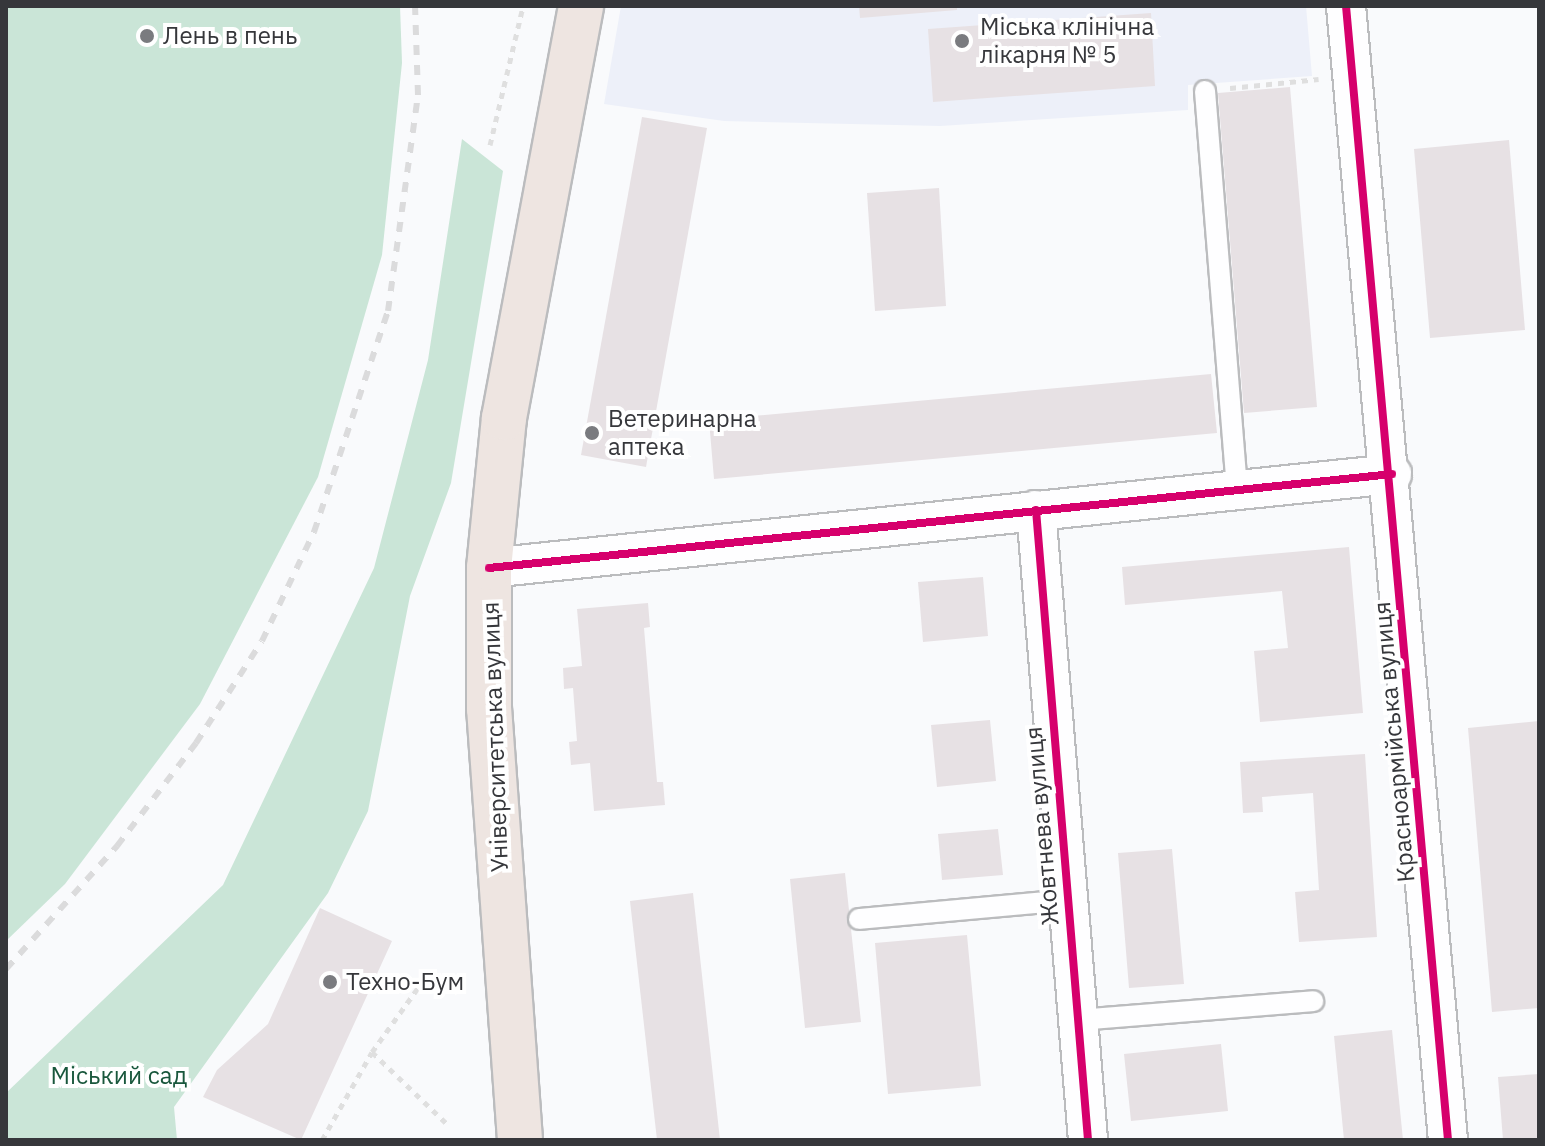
<!DOCTYPE html>
<meta charset="utf-8">
<style>
body{margin:0}
#map{position:relative;width:1545px;height:1146px;overflow:hidden;background:#f9fafc;font-family:"IBM Plex Sans",sans-serif}
div>[style]{position:absolute}
.built>*{inset:0;background:#edf0f9}
.green>*{inset:0;background:#cae5d7}
.building>*{inset:0;background:#e7e1e4}
.path>*{height:5px;margin-top:-2.5px;transform-origin:0;background:repeating-linear-gradient(90deg,#dfdfdf 0 6px,transparent 0 12px)}
.roads{filter:drop-shadow(2px 0 #bbbcbe) drop-shadow(-2px 0 #bbbcbe) drop-shadow(0 2px #bbbcbe) drop-shadow(0 -2px #bbbcbe)}
.lane>*{height:20px;margin:-10px;padding:0 10px;transform-origin:10px;border-radius:10px;background:#fefeff}
.street>*{height:38px;margin:-19px;padding:0 19px;transform-origin:19px;border-radius:19px;background:#fefeff}
.primary>*{height:44px;margin:-22px;padding:0 22px;transform-origin:22px;border-radius:22px;background:#eee5e1}
.rail>*{height:6px;margin-top:-3px;transform-origin:0;background:repeating-linear-gradient(90deg,#dbdbdc 0 10px,transparent 0 20px)}
.cycleway>*{height:8px;margin:-4px;padding:0 4px;transform-origin:4px;border-radius:4px;background:#d6006c}
.dots>*{width:22px;height:22px;translate:-50% -50%;box-sizing:border-box;border:4px solid #fff;border-radius:50%}
span{translate:-50% -50%;white-space:nowrap;text-align:center;line-height:1.15;-webkit-text-stroke:8px #fff;paint-order:stroke}
.poi-label{font-size:24px;color:#36373b}
.left{translate:0 -50%;text-align:left}
.street-label{font-size:24px;color:#36373b}
.park-label{font-size:24px;color:#19573c}
.frame{position:absolute;inset:0;border:8px solid #36373b;pointer-events:none}
</style>
<div id="map">
<div class="built">
<div style="clip-path:polygon(621px 6px,1306px 6px,1312px 76px,1188px 85px,1188px 110px,940px 126px,724px 121px,604px 104px)"></div>
</div>
<div class="green">
<div style="clip-path:polygon(6px 6px,400px 6px,402px 63px,382px 255px,318px 477px,200px 704px,65px 884px,6px 941px)"></div>
<div style="clip-path:polygon(462px 139px,503px 171px,451px 483px,410px 596px,368px 811px,328px 893px,174px 1107px,177px 1140px,6px 1140px,6px 1093px,223px 885px,374px 568px,428px 360px)"></div>
</div>
<div class="building">
<div style="clip-path:polygon(859px 6px,957px 6px,957px 10px,860px 18px)"></div>
<div style="clip-path:polygon(1151px 13px,1155px 86px,933px 102px,928px 29px)"></div>
<div style="clip-path:polygon(1290px 87px,1317px 407px,1244px 413px,1218px 93px)"></div>
<div style="clip-path:polygon(642px 117px,707px 128px,646px 467px,581px 455px)"></div>
<div style="clip-path:polygon(1509px 140px,1525px 330px,1430px 338px,1414px 149px)"></div>
<div style="clip-path:polygon(939px 188px,946px 306px,875px 311px,867px 193px)"></div>
<div style="clip-path:polygon(1211px 374px,1217px 433px,714px 479px,709px 420px)"></div>
<div style="clip-path:polygon(1349px 547px,1363px 713px,1260px 722px,1254px 651px,1288px 648px,1282px 591px,1125px 605px,1122px 567px)"></div>
<div style="clip-path:polygon(983px 577px,988px 636px,923px 642px,918px 582px)"></div>
<div style="clip-path:polygon(648px 603px,650px 627px,644px 628px,657px 782px,663px 782px,665px 805px,594px 811px,590px 763px,571px 765px,569px 742px,577px 741px,573px 688px,564px 689px,563px 668px,582px 666px,577px 609px)"></div>
<div style="clip-path:polygon(990px 720px,996px 781px,937px 787px,931px 725px)"></div>
<div style="clip-path:polygon(1539px 721px,1539px 1008px,1492px 1012px,1468px 728px)"></div>
<div style="clip-path:polygon(1365px 754px,1377px 937px,1299px 942px,1295px 892px,1319px 890px,1313px 793px,1262px 797px,1263px 812px,1243px 813px,1240px 762px)"></div>
<div style="clip-path:polygon(998px 829px,1003px 875px,942px 880px,938px 834px)"></div>
<div style="clip-path:polygon(1172px 849px,1184px 984px,1129px 988px,1118px 853px)"></div>
<div style="clip-path:polygon(845px 873px,861px 1022px,805px 1028px,790px 879px)"></div>
<div style="clip-path:polygon(693px 893px,720px 1140px,657px 1140px,630px 901px)"></div>
<div style="clip-path:polygon(320px 908px,392px 941px,301px 1140px,203px 1097px,217px 1070px,268px 1024px)"></div>
<div style="clip-path:polygon(967px 935px,981px 1086px,888px 1094px,875px 943px)"></div>
<div style="clip-path:polygon(1392px 1030px,1403px 1140px,1344px 1140px,1334px 1036px)"></div>
<div style="clip-path:polygon(1221px 1044px,1228px 1111px,1131px 1121px,1124px 1054px)"></div>
<div style="clip-path:polygon(1539px 1074px,1539px 1140px,1503px 1140px,1498px 1077px)"></div>
</div>
<div class="path">
<div style="left:1230px;top:88px;width:89px;rotate:-5.8deg"></div>
<div style="left:490px;top:145px;width:143px;rotate:-76.6deg"></div>
<div style="left:372px;top:1052px;width:105px;rotate:43.8deg"></div>
<div style="left:322px;top:1140px;width:101px;rotate:-60.4deg"></div>
<div style="left:372px;top:1052px;width:100px;rotate:-54.4deg"></div>
</div>
<div class="roads">
<div class="lane">
<div style="left:1205px;top:91px;width:400px;rotate:85.4deg"></div>
<div style="left:859px;top:919px;width:211px;rotate:-5.2deg"></div>
<div style="left:1079px;top:1020px;width:235px;rotate:-4.6deg"></div>
</div>
<div class="street">
<div style="left:1346px;top:6px;width:1139px;rotate:84.86deg"></div>
<div style="left:1036px;top:510px;width:632px;rotate:85.28deg"></div>
<div style="left:489px;top:568px;width:908px;rotate:-5.94deg"></div>
</div>
<div class="primary">
<div style="left:520px;top:1140px;width:432px;rotate:-94.1deg"></div>
<div style="left:489px;top:709px;width:141px;rotate:-90deg"></div>
<div style="left:489px;top:568px;width:151px;rotate:-84.3deg"></div>
<div style="left:504px;top:418px;width:419px;rotate:-79.4deg"></div>
</div>
</div>
<div class="rail">
<div style="left:6px;top:969px;width:166px;rotate:-47.9deg"></div>
<div style="left:117px;top:846px;width:130px;rotate:-52.5deg"></div>
<div style="left:196px;top:743px;width:121px;rotate:-57.1deg"></div>
<div style="left:262px;top:641px;width:121px;rotate:-64.5deg"></div>
<div style="left:314px;top:532px;width:233px;rotate:-71.5deg"></div>
<div style="left:388px;top:311px;width:218px;rotate:-82.1deg"></div>
<div style="left:418px;top:95px;width:89px;rotate:-91.9deg"></div>
</div>
<div class="cycleway">
<div style="left:1346px;top:6px;width:1139px;rotate:84.86deg"></div>
<div style="left:1036px;top:510px;width:632px;rotate:85.28deg"></div>
<div style="left:489px;top:568px;width:908px;rotate:-5.94deg"></div>
</div>
<div class="dots">
<div style="left:147px;top:36px;background:#7a7b7f"></div>
<div style="left:962px;top:41px;background:#7a7b7f"></div>
<div style="left:592px;top:433px;background:#7a7b7f"></div>
<div style="left:330px;top:982px;background:#7a7b7f"></div>
</div>
<div class="poi-label">
<span class="left" style="left:980px;top:41px">Міська клінічна<br>лікарня № 5</span>
<span class="left" style="left:163px;top:36px">Лень в пень</span>
<span class="left" style="left:608px;top:433px">Ветеринарна<br>аптека</span>
<span class="left" style="left:346px;top:982px">Техно-Бум</span>
</div>
<div class="street-label">
<span style="left:495px;top:737px;rotate:-92deg">Університетська вулиця</span>
<span style="left:1394px;top:742px;rotate:-95deg">Красноармійська вулиця</span>
<span style="left:1042px;top:826px;rotate:-95deg">Жовтнева вулиця</span>
</div>
<div class="park-label">
<span style="left:119px;top:1076px">Міський сад</span>
</div>
<div class="frame"></div>
</div>
